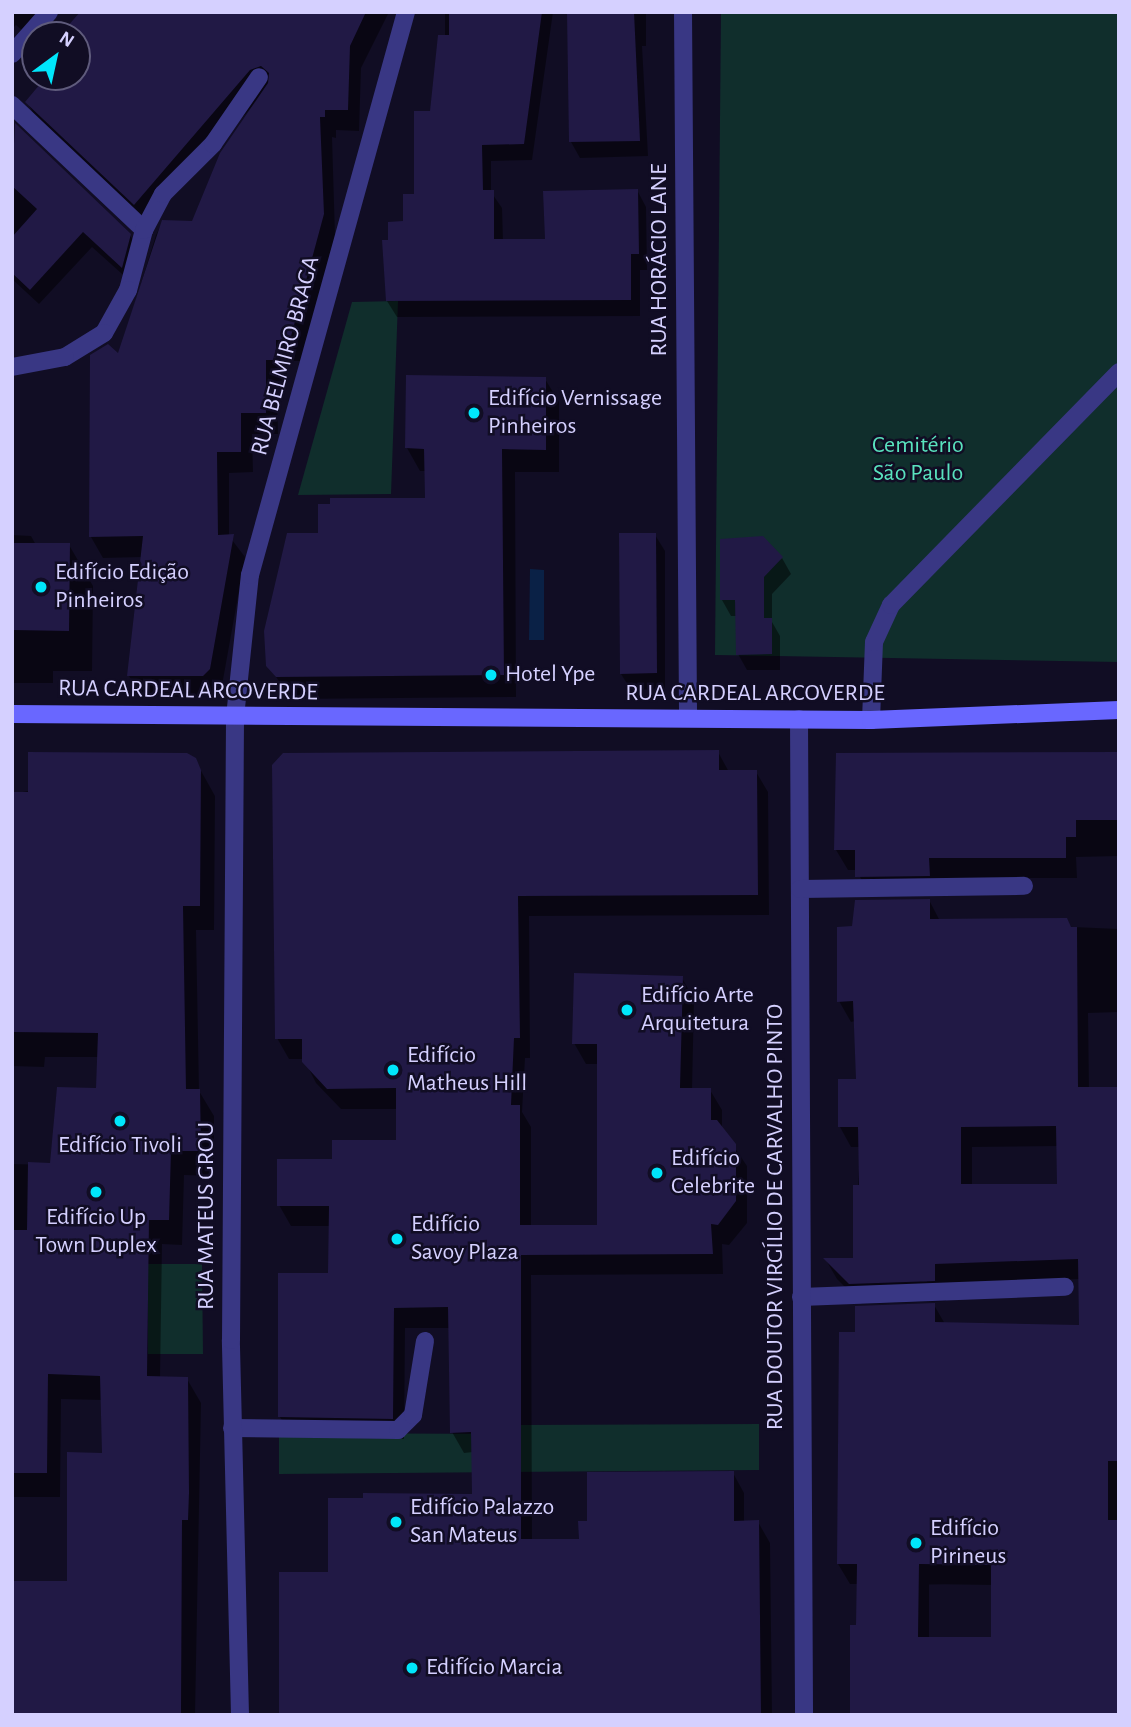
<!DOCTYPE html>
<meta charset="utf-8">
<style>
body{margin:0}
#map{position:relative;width:1131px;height:1727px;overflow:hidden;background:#110d24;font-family:"Alegreya Sans",sans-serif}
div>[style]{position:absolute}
.green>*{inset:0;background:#102e2c}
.water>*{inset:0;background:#0a2146}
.shadow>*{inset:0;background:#0007}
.building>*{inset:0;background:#211945}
.lane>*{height:18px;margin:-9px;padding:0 9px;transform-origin:9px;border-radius:9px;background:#393784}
.street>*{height:18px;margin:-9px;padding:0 9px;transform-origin:9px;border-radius:9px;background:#393784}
.secondary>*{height:18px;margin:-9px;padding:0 9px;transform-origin:9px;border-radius:9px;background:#6967ff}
.dots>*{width:19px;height:19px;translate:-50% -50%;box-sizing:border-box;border:4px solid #110d24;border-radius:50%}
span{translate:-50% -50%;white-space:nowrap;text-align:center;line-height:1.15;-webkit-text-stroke:5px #110d24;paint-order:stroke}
.street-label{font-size:24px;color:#d5d0ff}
.poi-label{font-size:24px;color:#d5d0ff}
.left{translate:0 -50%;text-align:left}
.park-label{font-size:24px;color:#59e2be}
.frame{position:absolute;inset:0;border:14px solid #d5d0ff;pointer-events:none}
.north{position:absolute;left:21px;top:21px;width:70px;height:70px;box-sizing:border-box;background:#110d24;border:2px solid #5f5b7c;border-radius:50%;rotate:33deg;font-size:19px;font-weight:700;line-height:28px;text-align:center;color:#d5d0ff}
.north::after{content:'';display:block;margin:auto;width:24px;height:32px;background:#00e6fb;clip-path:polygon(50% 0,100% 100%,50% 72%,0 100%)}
</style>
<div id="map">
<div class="green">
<div style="clip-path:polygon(721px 12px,1119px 12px,1119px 662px,715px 655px)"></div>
<div style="clip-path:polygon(398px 301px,391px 494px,298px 495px,352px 302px)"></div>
<div style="clip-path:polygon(148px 1264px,202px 1264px,203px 1354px,148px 1354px)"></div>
<div style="clip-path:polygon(759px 1424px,759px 1470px,279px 1474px,279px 1433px,520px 1434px,521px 1425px)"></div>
</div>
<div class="water">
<div style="clip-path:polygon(530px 569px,544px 570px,544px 640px,529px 640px)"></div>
</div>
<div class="shadow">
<div style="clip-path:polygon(12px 12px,38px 12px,24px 32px,16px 25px,12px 29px)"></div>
<div style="clip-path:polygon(104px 12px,389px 12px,361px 68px,359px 131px,336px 130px,336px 138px,332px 137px,335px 236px,302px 361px,287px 361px,287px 380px,277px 381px,278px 434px,252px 434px,253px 472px,229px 473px,229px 536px,245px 557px,221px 691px,216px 696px,141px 697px,129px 676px,142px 557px,103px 558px,91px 537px,115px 369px,156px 235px,163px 221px,193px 223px,264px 93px,147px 225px,39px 123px,27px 102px,48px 77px,77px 77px,77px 35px,63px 35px)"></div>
<div style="clip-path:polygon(445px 12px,553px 12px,532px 160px,491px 161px,491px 192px,502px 208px,503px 241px,547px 241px,637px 190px,646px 207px,647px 270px,640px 270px,640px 316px,397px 317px,387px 301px,390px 241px,405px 223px,416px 195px,445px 37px)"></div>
<div style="clip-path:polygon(569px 12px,646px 12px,646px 46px,642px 46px,648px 156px,580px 158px,571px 142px)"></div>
<div style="clip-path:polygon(15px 126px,130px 235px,139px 251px,131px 282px,92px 247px,39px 304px,12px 279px)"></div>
<div style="clip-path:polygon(545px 379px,559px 402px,559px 472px,515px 472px,516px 697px,291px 699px,268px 665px,320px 534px,427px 500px,426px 471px,420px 471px,407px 448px)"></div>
<div style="clip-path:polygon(12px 535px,31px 536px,36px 545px,69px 545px,93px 586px,92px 671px,53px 671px,53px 683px,12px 683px)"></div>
<div style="clip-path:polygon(655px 535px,665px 551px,665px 689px,631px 690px,621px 674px)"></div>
<div style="clip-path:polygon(782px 558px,791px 574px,772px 594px,772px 622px,780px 636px,780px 670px,747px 670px,738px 654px,737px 616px,731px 616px,722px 600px)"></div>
<div style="clip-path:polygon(718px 752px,729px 772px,756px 772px,768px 792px,769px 915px,529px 916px,530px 1058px,525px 1058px,522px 1112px,531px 1127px,531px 1227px,599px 1226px,598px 1064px,586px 1064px,574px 1043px,682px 978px,694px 999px,692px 1090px,710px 1090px,722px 1110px,722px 1129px,747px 1166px,747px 1223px,729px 1245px,722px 1244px,723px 1274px,531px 1275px,532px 1541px,580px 1541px,588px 1523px,733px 1473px,744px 1493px,744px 1522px,758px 1522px,770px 1543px,772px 1715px,281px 1715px,330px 1573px,474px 1496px,473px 1452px,464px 1453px,452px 1432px,450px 1328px,405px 1328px,404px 1439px,292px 1437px,280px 1417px,330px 1274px,330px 1226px,291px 1226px,279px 1205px,334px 1160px,398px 1141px,398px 1109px,341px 1109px,316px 1083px,304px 1059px,289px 1059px,277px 1038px)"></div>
<div style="clip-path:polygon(838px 754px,1119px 754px,1119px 856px,1076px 857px,1077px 878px,940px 878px,940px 896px,869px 897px,857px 870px,848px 870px,836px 850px)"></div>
<div style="clip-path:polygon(195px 760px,215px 796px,214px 930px,196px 930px,199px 1091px,214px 1116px,214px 1176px,184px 1175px,182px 1245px,162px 1244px,160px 1378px,187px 1379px,201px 1403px,195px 1715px,12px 1715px,69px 1583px,104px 1455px,102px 1400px,61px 1399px,60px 1497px,12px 1497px,12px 1164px,52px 1165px,98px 1090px,99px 1057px,45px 1057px,44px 1067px,12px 1066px,12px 794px)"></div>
<div style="clip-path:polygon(evenodd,929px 900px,940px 921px,1119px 929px,1119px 1012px,1088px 1013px,1089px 1089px,1119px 1451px,1119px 1715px,858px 1627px,858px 1584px,850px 1584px,838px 1564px,856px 1333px,934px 1305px,945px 1324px,1081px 1326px,1080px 1279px,946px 1284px,946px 1301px,862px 1304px,837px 1279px,826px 1260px,855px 1259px,860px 1147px,851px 1147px,840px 1127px,858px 1081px,855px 1021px,851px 1022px,839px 1001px,854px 928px,929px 900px,1058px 1146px,1058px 1186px,972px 1186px,972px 1147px,1058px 1146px,929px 900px,929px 1584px,993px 1585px,993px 1639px,929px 1638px,929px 1584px)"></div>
</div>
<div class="building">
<div style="clip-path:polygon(80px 12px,366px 12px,350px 46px,348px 110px,325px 110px,325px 117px,320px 117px,324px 214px,290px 340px,276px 340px,276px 360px,266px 360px,266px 413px,241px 413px,241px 452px,217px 452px,218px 535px,234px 534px,210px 669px,203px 676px,127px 676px,143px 536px,89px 537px,90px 355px,108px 344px,118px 353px,162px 220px,192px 221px,220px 153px,268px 83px,269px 73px,261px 66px,250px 70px,134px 205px,25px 102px,46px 77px,77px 77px,77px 35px,60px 35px)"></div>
<div style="clip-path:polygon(449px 12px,542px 12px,524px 144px,482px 145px,483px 190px,494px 190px,494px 239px,545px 239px,543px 191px,638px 189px,639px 254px,631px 254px,631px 300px,386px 301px,382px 240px,388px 240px,388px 222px,403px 221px,403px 194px,414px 194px,414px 111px,430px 111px,438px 35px,449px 35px)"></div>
<div style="clip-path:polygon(567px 12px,634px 12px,640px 141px,569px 142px)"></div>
<div style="clip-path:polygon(15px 123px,131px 234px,122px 268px,83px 232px,30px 290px,12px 273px,12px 237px,37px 209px,12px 186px)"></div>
<div style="clip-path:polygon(406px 375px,546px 377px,546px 450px,502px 449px,504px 675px,276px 677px,266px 666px,264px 631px,287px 533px,318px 533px,318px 504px,330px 504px,330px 498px,425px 498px,424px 449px,405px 448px)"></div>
<div style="clip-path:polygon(619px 533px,656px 533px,657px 673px,620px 674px)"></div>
<div style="clip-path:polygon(763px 536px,783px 557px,764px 577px,764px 618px,772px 618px,772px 654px,736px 655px,735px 600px,720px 600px,720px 539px)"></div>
<div style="clip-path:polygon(12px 543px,70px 543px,69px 631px,12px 630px)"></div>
<div style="clip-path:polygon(719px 750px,719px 770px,757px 770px,758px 895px,518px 896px,520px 1038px,514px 1038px,511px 1105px,520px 1105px,520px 1225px,597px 1225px,597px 1044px,572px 1044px,574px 973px,683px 976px,680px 1088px,711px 1088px,711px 1120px,717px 1120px,736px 1144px,736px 1201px,718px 1225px,711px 1224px,713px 1254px,521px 1255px,521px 1539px,579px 1539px,578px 1521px,587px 1521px,587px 1472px,734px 1471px,734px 1521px,759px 1520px,761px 1715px,279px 1715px,279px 1572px,328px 1572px,328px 1498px,363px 1498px,363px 1493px,472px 1494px,471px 1432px,450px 1433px,448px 1307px,394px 1308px,393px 1419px,278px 1417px,278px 1273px,328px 1273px,329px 1206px,277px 1206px,277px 1159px,332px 1159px,332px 1140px,396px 1140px,396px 1088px,327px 1089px,302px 1062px,302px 1039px,275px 1039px,272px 765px,283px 753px)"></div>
<div style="clip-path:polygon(28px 752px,187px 753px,196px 758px,201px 770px,200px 906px,183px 906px,186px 1089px,200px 1089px,201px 1151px,171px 1151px,169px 1220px,149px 1220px,147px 1376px,188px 1377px,189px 1493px,188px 1520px,182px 1520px,181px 1715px,12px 1715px,12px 1581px,67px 1581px,67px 1452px,102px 1453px,100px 1376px,48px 1374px,47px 1473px,12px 1473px,12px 1230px,27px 1230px,28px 1162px,50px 1163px,57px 1087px,96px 1088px,98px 1033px,12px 1032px,12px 792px,28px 792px)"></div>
<div style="clip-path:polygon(1119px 752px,1119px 820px,1076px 820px,1076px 837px,1066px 837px,1066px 858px,929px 858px,930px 876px,855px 877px,855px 850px,834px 850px,836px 753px)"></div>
<div style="clip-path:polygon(evenodd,930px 899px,930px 919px,1067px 918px,1071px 927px,1077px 927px,1078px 1087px,1119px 1087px,1119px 1461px,1108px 1461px,1108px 1520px,1119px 1520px,1119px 1715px,850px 1715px,850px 1625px,856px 1625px,857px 1564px,837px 1564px,839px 1332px,855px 1332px,855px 1306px,935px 1303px,935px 1322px,1079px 1325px,1078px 1259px,935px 1264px,935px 1281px,849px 1284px,823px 1258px,853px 1258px,853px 1185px,859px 1185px,858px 1127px,838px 1127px,838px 1079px,856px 1079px,853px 1001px,837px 1002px,837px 927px,852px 926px,855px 900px,930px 899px,1056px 1126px,1057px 1184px,961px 1184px,961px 1127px,1056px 1126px,930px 899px,919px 1564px,991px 1565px,991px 1637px,918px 1637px,919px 1564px)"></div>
</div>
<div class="lane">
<div style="left:871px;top:720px;width:78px;rotate:-87.8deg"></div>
<div style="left:874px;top:642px;width:41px;rotate:-65.3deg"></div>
<div style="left:891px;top:605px;width:326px;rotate:-45.6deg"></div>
<div style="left:801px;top:1297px;width:264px;rotate:-2.2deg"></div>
</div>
<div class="street">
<div style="left:683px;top:12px;width:706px;rotate:89.59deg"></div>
<div style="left:12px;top:54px;width:56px;rotate:-48.6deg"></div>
<div style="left:12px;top:105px;width:182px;rotate:43.4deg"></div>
<div style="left:144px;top:230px;width:62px;rotate:104.9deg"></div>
<div style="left:128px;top:290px;width:49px;rotate:119.2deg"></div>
<div style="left:104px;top:333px;width:46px;rotate:148.4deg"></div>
<div style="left:65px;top:357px;width:54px;rotate:169.3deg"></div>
<div style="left:144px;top:230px;width:41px;rotate:-62.2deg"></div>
<div style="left:163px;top:194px;width:71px;rotate:-45deg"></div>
<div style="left:213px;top:144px;width:81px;rotate:-55.5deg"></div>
<div style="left:799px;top:719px;width:996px;rotate:89.71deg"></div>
<div style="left:800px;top:889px;width:224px;rotate:-0.8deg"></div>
<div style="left:232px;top:1428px;width:166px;rotate:0.7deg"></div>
<div style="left:398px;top:1430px;width:21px;rotate:-45deg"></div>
<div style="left:413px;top:1415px;width:75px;rotate:-80.8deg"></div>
<div style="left:240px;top:1715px;width:375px;rotate:-91.4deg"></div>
<div style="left:231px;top:1340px;width:623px;rotate:-89.63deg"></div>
<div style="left:235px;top:717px;width:143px;rotate:-84deg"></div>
<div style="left:250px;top:575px;width:584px;rotate:-74.51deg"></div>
</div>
<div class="secondary">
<div style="left:12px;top:714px;width:859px;rotate:0.4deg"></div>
<div style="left:871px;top:720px;width:248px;rotate:-2.3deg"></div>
</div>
<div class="dots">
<div style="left:474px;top:413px;background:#00e6fb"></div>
<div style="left:41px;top:587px;background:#00e6fb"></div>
<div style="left:491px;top:675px;background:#00e6fb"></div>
<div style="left:627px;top:1010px;background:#00e6fb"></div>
<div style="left:393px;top:1070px;background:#00e6fb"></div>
<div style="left:120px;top:1121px;background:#00e6fb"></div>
<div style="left:657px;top:1173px;background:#00e6fb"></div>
<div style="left:96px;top:1192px;background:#00e6fb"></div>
<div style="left:397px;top:1239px;background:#00e6fb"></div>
<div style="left:396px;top:1522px;background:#00e6fb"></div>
<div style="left:916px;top:1543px;background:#00e6fb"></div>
<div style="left:412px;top:1668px;background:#00e6fb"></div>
</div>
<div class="street-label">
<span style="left:660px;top:260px;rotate:-90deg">RUA HORÁCIO LANE</span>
<span style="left:286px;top:356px;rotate:-75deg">RUA BELMIRO BRAGA</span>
<span style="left:188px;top:691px;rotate:1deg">RUA CARDEAL ARCOVERDE</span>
<span style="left:755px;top:694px">RUA CARDEAL ARCOVERDE</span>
<span style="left:207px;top:1216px;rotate:-90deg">RUA MATEUS GROU</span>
<span style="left:776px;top:1217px;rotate:-90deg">RUA DOUTOR VIRGÍLIO DE CARVALHO PINTO</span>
</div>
<div class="poi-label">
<span class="left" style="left:488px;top:413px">Edifício Vernissage<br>Pinheiros</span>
<span class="left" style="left:55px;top:587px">Edifício Edição<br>Pinheiros</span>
<span class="left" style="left:505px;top:675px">Hotel Ype</span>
<span class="left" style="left:641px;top:1010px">Edifício Arte<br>Arquitetura</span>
<span class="left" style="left:407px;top:1070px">Edifício<br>Matheus Hill</span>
<span style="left:120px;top:1146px">Edifício Tivoli</span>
<span class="left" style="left:671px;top:1173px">Edifício<br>Celebrite</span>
<span style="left:96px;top:1232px">Edifício Up<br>Town Duplex</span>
<span class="left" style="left:411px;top:1239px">Edifício<br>Savoy Plaza</span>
<span class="left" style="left:410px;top:1522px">Edifício Palazzo<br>San Mateus</span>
<span class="left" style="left:930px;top:1543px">Edifício<br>Pirineus</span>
<span class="left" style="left:426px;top:1668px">Edifício Marcia</span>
</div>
<div class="park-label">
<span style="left:918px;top:460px">Cemitério<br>São Paulo</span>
</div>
<div class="frame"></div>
<div class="north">N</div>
</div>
